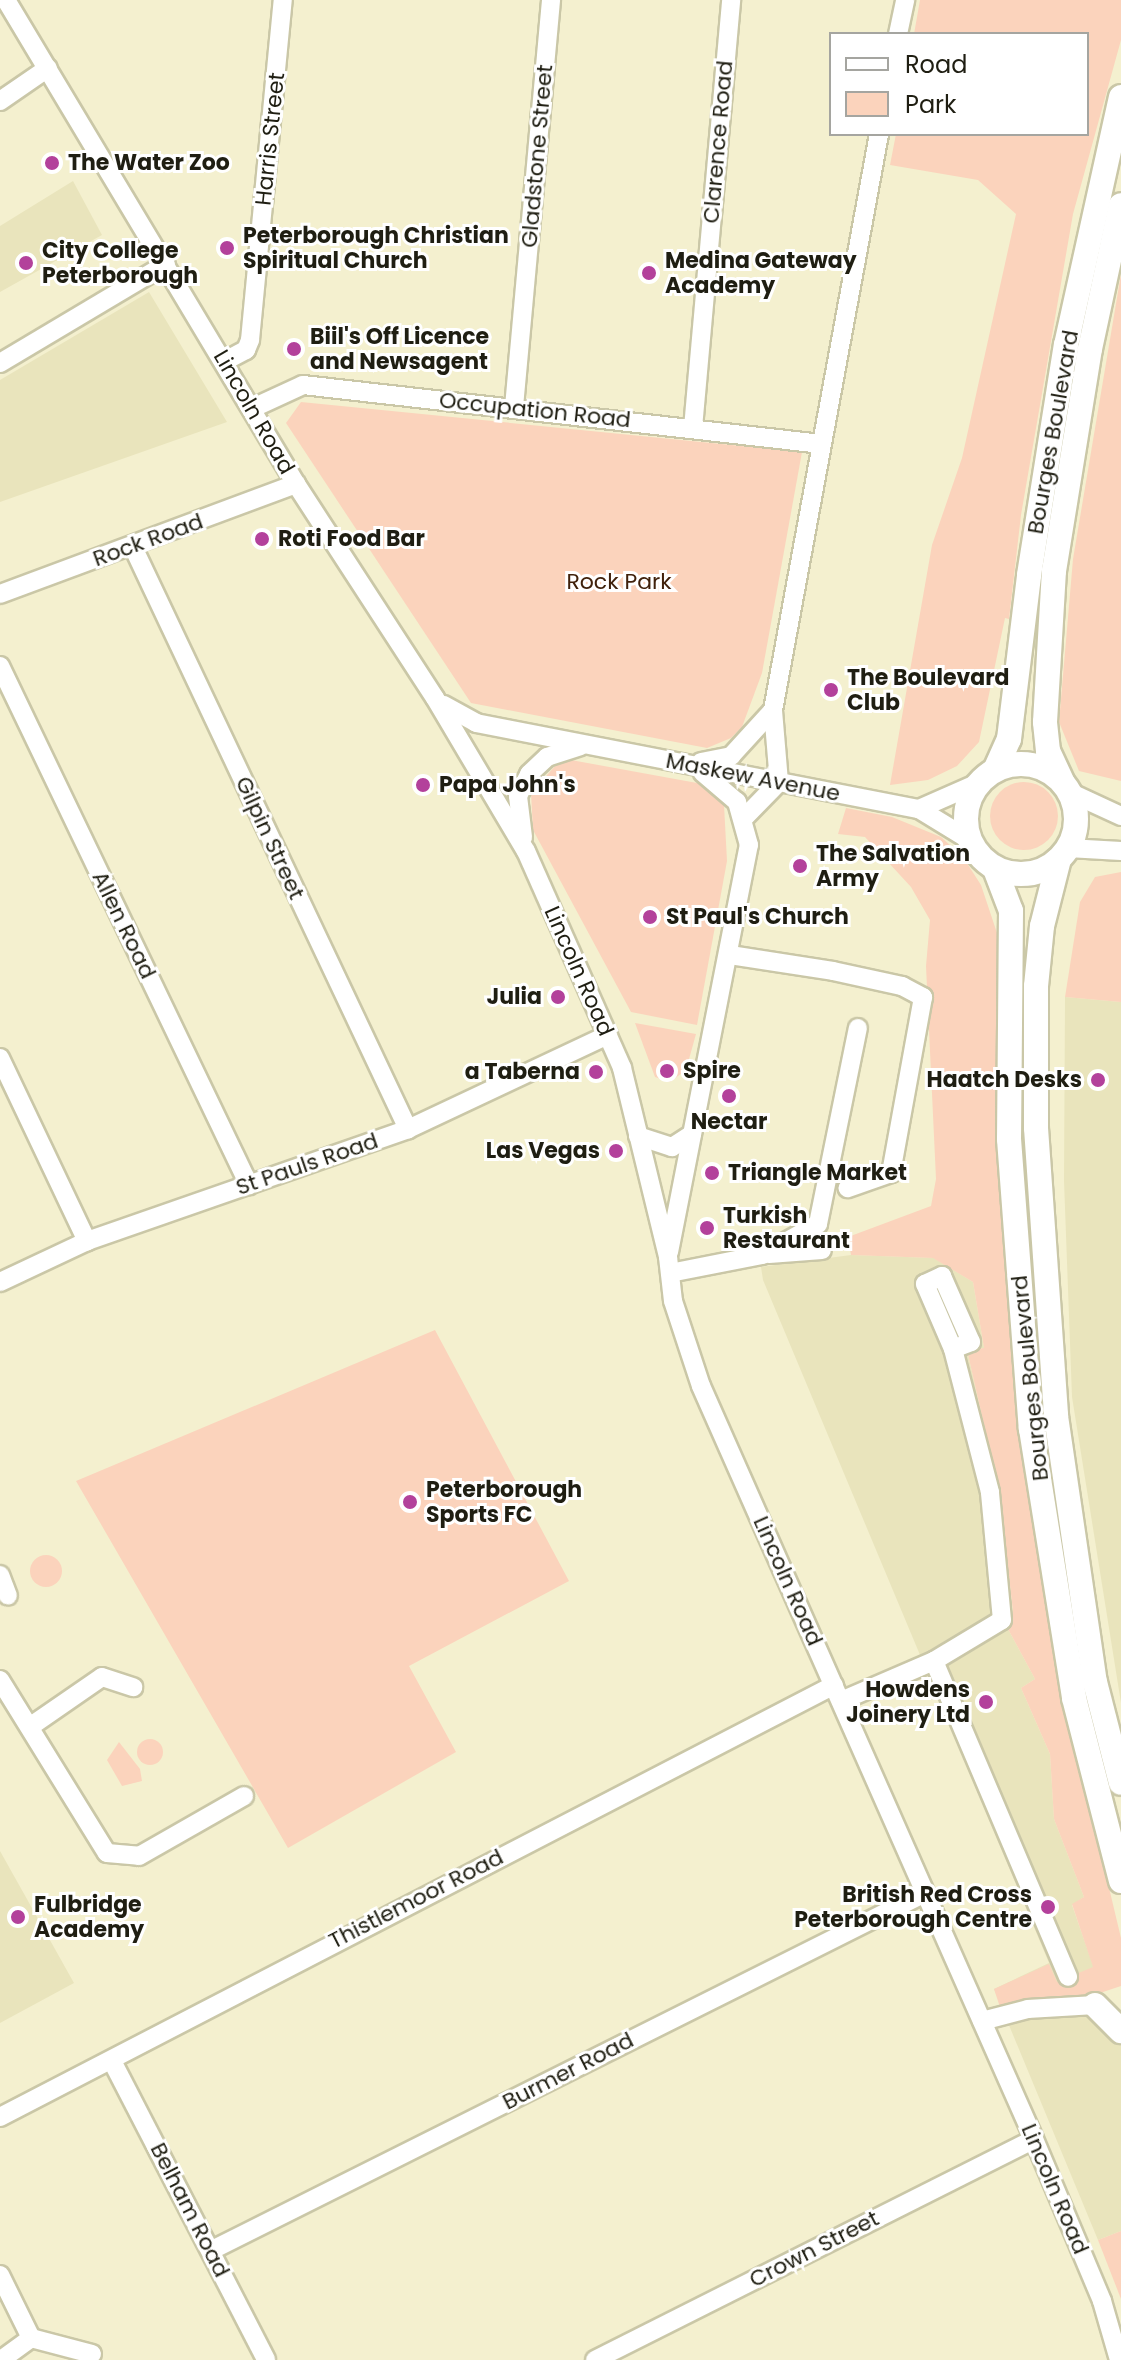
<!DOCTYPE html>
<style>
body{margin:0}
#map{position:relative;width:1121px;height:2360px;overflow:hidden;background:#f4f0cf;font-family:Poppins,sans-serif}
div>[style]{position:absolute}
.built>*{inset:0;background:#e9e4bc}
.green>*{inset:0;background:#fbd3bc}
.round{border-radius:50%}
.roads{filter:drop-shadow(2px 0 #cac7a7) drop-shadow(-2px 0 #cac7a7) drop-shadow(0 2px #cac7a7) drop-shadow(0 -2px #cac7a7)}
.minor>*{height:18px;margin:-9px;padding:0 9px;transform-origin:9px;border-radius:9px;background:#fff}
.major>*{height:24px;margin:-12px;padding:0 12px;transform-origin:12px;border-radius:12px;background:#fff}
.major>.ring{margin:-12px;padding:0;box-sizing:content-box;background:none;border:24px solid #fff;border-radius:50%}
.dots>*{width:22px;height:22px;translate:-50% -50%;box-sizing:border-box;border:4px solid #fff;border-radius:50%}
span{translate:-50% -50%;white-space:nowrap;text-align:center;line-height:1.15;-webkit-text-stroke:6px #fff;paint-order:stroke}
.street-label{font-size:22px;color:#1f1e12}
.poi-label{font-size:22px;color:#1f1e12;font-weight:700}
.left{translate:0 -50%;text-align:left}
.right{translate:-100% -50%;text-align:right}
.park-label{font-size:22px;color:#40210b}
.legend{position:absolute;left:829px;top:32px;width:260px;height:104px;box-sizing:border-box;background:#fff;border:2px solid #a5a5a0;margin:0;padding:10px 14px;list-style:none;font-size:24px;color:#1f1e12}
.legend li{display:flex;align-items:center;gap:16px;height:40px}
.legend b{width:40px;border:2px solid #a5a5a0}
</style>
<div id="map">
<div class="built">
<div style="clip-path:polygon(73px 181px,102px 235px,0 292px,0 226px)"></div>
<div style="clip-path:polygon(149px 292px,227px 422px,0 502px,0 380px)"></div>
<div style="clip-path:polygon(1065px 997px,1121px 1002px,1121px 1703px,1072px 1397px,1064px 1181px)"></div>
<div style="clip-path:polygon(851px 1255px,934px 1258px,973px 1282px,984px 1348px,967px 1350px,999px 1491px,1013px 1611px,1008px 1629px,1035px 1679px,1021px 1688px,1050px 1754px,1054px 1819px,1084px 1897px,1072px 1905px,1121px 2046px,1121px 2231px,1098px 2240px,994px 1989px,1049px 1963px,763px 1280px,761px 1267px)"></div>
<div style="clip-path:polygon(0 1851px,74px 1983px,0 2023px)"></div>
</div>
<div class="green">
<div style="clip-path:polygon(920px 0,1121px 0,1121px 40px,1073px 214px,1021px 515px,1009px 619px,1005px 618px,979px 742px,957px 766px,928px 780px,890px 785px,932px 545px,962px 458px,1016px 214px,978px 180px,890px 165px,896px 134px,1087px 134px,1087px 34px,914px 34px)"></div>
<div style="clip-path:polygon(1121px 274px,1121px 781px,1079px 771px,1059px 722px,1073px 559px)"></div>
<div style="clip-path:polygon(301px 402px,802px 452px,762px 673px,742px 727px,731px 738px,707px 748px,471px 703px,286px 423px)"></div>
<div style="clip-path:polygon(571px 760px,708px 785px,724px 805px,727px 861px,697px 1025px,631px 1012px,533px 830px,531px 793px,556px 765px)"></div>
<div class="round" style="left:990px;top:782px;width:68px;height:68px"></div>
<div style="clip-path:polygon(846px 808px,892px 817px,941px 837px,963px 857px,981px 885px,1002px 948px,997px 1134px,1014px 1352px,1065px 1703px,1121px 1938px,1121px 1986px,1082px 1999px,1001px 2010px,994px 1989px,1049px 1964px,1057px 1982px,1093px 1967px,1072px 1904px,1084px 1897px,1054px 1819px,1050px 1754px,1021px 1688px,1035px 1679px,1008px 1629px,1013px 1611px,999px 1491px,967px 1350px,984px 1348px,973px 1282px,933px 1258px,851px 1255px,848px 1237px,931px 1206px,936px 1179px,926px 966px,930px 920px,911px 887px,865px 837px,838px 834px)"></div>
<div style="clip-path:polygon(1121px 872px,1121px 1002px,1065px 997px,1080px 902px,1095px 877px)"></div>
<div style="clip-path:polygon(635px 1023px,696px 1034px,686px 1070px,670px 1082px,655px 1077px)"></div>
<div style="clip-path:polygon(435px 1330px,569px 1581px,409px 1666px,456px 1752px,288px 1848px,76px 1481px)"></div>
<div class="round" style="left:30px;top:1555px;width:32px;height:32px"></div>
<div class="round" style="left:137px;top:1739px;width:26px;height:26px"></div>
<div style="clip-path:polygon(119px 1742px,140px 1769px,142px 1781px,122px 1786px,107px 1760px)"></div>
<div style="clip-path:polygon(1121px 2231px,1121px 2299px,1098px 2240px)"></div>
</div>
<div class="roads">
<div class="minor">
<div style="left:6px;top:0;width:564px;rotate:59.07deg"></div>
<div style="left:296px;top:484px;width:255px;rotate:57deg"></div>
<div style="left:435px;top:698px;width:178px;rotate:59.3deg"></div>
<div style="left:526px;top:851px;width:237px;rotate:66.1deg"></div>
<div style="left:622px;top:1068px;width:195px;rotate:76.3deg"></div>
<div style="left:668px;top:1257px;width:44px;rotate:83.5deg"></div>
<div style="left:673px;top:1301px;width:89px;rotate:71.8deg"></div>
<div style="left:701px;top:1386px;width:823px;rotate:66.14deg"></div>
<div style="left:1034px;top:2139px;width:176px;rotate:67.2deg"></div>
<div style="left:1102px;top:2301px;width:61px;rotate:73.9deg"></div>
<div style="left:898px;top:34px;width:35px;rotate:-78deg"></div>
<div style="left:0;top:101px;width:58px;rotate:-34.5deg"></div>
<div style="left:225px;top:361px;width:24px;rotate:-28deg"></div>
<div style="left:246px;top:350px;width:11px;rotate:-68deg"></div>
<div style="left:250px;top:340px;width:342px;rotate:-84.5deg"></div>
<div style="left:0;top:363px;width:193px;rotate:-30.8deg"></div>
<div style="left:514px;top:407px;width:409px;rotate:-84.8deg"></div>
<div style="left:253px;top:408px;width:55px;rotate:-24.7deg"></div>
<div style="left:303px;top:385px;width:522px;rotate:6.49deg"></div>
<div style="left:693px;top:428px;width:430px;rotate:-84.9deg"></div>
<div style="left:133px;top:547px;width:644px;rotate:64.71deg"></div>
<div style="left:0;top:594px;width:316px;rotate:-20.4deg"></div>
<div style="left:0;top:666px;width:576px;rotate:64.37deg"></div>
<div style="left:444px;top:705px;width:37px;rotate:29deg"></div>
<div style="left:476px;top:723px;width:451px;rotate:11deg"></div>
<div style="left:919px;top:809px;width:57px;rotate:31.5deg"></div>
<div style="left:701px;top:762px;width:31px;rotate:-11deg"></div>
<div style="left:731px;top:756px;width:62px;rotate:-47.6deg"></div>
<div style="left:779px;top:782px;width:72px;rotate:-94.8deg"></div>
<div style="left:773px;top:710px;width:586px;rotate:-79.57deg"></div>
<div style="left:1069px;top:792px;width:57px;rotate:24.8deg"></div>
<div style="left:919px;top:809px;width:64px;rotate:-23.8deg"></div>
<div style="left:745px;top:817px;width:49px;rotate:-45.8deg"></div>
<div style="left:523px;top:837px;width:41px;rotate:-97deg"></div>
<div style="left:518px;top:796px;width:25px;rotate:-63deg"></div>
<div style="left:529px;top:774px;width:25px;rotate:-43deg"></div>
<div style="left:547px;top:757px;width:35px;rotate:-18deg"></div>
<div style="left:1068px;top:848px;width:53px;rotate:3.2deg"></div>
<div style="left:730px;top:955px;width:104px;rotate:8.8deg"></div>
<div style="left:833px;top:971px;width:71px;rotate:12.3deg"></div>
<div style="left:902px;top:986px;width:24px;rotate:28deg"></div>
<div style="left:923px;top:997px;width:179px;rotate:100.3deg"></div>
<div style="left:891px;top:1173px;width:46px;rotate:160.8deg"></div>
<div style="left:0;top:1058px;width:203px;rotate:64.6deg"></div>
<div style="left:638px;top:1136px;width:36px;rotate:18deg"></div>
<div style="left:672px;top:1147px;width:24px;rotate:-33deg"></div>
<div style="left:669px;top:1252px;width:415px;rotate:-78.9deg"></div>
<div style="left:749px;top:845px;width:45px;rotate:-105.6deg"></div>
<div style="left:737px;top:802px;width:45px;rotate:-139.5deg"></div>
<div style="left:769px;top:1254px;width:53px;rotate:-4.3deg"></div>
<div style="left:670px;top:1273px;width:94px;rotate:-11.1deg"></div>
<div style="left:762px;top:1255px;width:64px;rotate:-29deg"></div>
<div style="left:818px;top:1224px;width:200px;rotate:-78.5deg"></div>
<div style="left:0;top:1282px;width:96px;rotate:-25.2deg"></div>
<div style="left:87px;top:1241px;width:340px;rotate:-19.2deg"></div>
<div style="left:408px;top:1129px;width:221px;rotate:-25.2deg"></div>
<div style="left:0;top:1575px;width:22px;rotate:69deg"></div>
<div style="left:934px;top:1661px;width:343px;rotate:67deg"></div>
<div style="left:0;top:1680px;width:203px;rotate:58.3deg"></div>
<div style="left:107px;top:1853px;width:32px;rotate:5deg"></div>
<div style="left:139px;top:1856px;width:121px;rotate:-29.7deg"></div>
<div style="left:841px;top:1701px;width:101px;rotate:-23.3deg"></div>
<div style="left:934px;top:1661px;width:79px;rotate:-31.1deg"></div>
<div style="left:1002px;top:1620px;width:129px;rotate:-95.4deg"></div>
<div style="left:990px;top:1492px;width:148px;rotate:-104.5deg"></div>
<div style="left:953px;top:1349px;width:71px;rotate:-113.3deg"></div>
<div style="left:925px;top:1284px;width:19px;rotate:-25deg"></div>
<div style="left:942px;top:1276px;width:72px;rotate:66.3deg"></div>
<div style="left:971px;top:1342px;width:19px;rotate:159deg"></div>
<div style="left:31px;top:1726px;width:86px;rotate:-34.6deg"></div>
<div style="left:102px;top:1677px;width:33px;rotate:18deg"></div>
<div style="left:982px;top:2021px;width:48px;rotate:-14.6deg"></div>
<div style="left:1028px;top:2009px;width:67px;rotate:-3.4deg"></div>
<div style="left:112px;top:2061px;width:336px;rotate:62.7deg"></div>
<div style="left:0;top:2117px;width:939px;rotate:-27.38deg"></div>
<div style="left:212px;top:2250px;width:797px;rotate:-26.6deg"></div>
<div style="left:0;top:2275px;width:70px;rotate:63.8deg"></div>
<div style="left:31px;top:2338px;width:63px;rotate:14.7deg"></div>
<div style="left:1px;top:2360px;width:37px;rotate:-36deg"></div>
<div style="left:595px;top:2360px;width:491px;rotate:-26.7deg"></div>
</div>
<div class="major">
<div class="ring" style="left:966px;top:764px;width:86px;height:86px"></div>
<div style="left:996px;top:768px;width:32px;rotate:-66deg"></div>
<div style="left:1009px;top:739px;width:165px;rotate:-83deg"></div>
<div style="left:1029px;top:575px;width:233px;rotate:-80.9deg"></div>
<div style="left:1066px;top:345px;width:254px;rotate:-77.5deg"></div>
<div style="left:1062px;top:781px;width:33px;rotate:-115deg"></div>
<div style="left:1048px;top:751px;width:29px;rotate:-96deg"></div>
<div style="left:1045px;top:722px;width:151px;rotate:-86.6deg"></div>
<div style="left:1054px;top:571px;width:225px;rotate:-80.8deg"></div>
<div style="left:1090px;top:349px;width:147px;rotate:-77.9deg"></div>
<div style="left:1059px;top:859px;width:69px;rotate:104.2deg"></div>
<div style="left:1042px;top:926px;width:60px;rotate:95.7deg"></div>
<div style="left:1036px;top:986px;width:142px;rotate:90deg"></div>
<div style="left:1036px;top:1128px;width:289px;rotate:86deg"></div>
<div style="left:1056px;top:1416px;width:269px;rotate:81.7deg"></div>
<div style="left:1095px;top:1682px;width:104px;rotate:75.6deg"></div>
<div style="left:995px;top:869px;width:45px;rotate:69.1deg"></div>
<div style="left:1011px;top:911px;width:228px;rotate:90.5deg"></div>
<div style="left:1009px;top:1139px;width:291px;rotate:85.7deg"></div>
<div style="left:1031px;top:1429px;width:272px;rotate:80.9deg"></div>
<div style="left:1074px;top:1698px;width:189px;rotate:75.6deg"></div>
<div style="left:1095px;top:2005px;width:37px;rotate:45deg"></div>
</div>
</div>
<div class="dots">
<div style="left:52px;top:163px;background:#b3419b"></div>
<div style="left:227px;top:248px;background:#b3419b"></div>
<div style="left:26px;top:263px;background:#b3419b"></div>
<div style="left:649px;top:273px;background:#b3419b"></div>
<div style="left:294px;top:349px;background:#b3419b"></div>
<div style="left:262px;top:539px;background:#b3419b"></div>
<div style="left:831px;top:690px;background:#b3419b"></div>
<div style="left:423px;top:785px;background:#b3419b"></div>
<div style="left:800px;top:866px;background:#b3419b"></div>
<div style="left:650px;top:917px;background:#b3419b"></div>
<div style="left:558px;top:997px;background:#b3419b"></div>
<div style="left:667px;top:1071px;background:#b3419b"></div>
<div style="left:596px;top:1072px;background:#b3419b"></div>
<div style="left:1098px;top:1080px;background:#b3419b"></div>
<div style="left:729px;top:1096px;background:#b3419b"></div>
<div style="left:616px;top:1151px;background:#b3419b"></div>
<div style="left:712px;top:1173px;background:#b3419b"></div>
<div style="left:707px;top:1228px;background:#b3419b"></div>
<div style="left:410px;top:1502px;background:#b3419b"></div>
<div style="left:986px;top:1702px;background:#b3419b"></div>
<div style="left:1048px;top:1907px;background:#b3419b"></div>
<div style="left:18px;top:1917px;background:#b3419b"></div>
</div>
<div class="street-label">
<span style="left:270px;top:139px;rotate:-84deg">Harris Street</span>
<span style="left:718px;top:142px;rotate:-85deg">Clarence Road</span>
<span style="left:537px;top:156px;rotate:-85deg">Gladstone Street</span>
<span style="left:535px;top:410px;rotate:6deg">Occupation Road</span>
<span style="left:254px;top:412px;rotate:60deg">Lincoln Road</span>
<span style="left:1053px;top:432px;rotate:-80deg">Bourges Boulevard</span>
<span style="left:148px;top:540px;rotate:-20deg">Rock Road</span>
<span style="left:753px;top:777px;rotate:11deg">Maskew Avenue</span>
<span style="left:270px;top:838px;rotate:65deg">Gilpin Street</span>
<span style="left:124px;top:925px;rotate:64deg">Allen Road</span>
<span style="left:579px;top:971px;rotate:66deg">Lincoln Road</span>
<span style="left:307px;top:1164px;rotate:-19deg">St Pauls Road</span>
<span style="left:1030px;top:1378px;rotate:-96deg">Bourges Boulevard</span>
<span style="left:788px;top:1581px;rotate:66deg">Lincoln Road</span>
<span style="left:416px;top:1899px;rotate:-27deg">Thistlemoor Road</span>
<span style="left:568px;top:2071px;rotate:-27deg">Burmer Road</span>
<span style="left:1055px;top:2189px;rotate:67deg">Lincoln Road</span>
<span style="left:190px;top:2210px;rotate:63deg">Belham Road</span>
<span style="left:814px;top:2249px;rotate:-27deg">Crown Street</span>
</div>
<div class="poi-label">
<span class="left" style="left:68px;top:163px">The Water Zoo</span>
<span class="left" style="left:243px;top:248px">Peterborough Christian<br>Spiritual Church</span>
<span class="left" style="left:42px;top:263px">City College<br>Peterborough</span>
<span class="left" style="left:665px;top:273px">Medina Gateway<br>Academy</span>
<span class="left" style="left:310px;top:349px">Biil's Off Licence<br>and Newsagent</span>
<span class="left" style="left:278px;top:539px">Roti Food Bar</span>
<span class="left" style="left:847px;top:690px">The Boulevard<br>Club</span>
<span class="left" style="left:439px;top:785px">Papa John's</span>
<span class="left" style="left:816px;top:866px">The Salvation<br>Army</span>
<span class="left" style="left:666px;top:917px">St Paul's Church</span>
<span class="right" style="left:542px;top:997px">Julia</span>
<span class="left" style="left:683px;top:1071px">Spire</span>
<span class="right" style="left:580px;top:1072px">a Taberna</span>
<span class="right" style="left:1082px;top:1080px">Haatch Desks</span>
<span style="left:729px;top:1122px">Nectar</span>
<span class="right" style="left:600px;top:1151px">Las Vegas</span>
<span class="left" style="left:728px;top:1173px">Triangle Market</span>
<span class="left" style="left:723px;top:1228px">Turkish<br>Restaurant</span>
<span class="left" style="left:426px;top:1502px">Peterborough<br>Sports FC</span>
<span class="right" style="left:970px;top:1702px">Howdens<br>Joinery Ltd</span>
<span class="right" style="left:1032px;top:1907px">British Red Cross<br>Peterborough Centre</span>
<span class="left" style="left:34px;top:1917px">Fulbridge<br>Academy</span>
</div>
<div class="park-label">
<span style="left:619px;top:582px">Rock Park</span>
</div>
<ul class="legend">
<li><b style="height:10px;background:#fff"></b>Road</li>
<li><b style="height:22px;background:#fbd3bc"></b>Park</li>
</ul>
</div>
